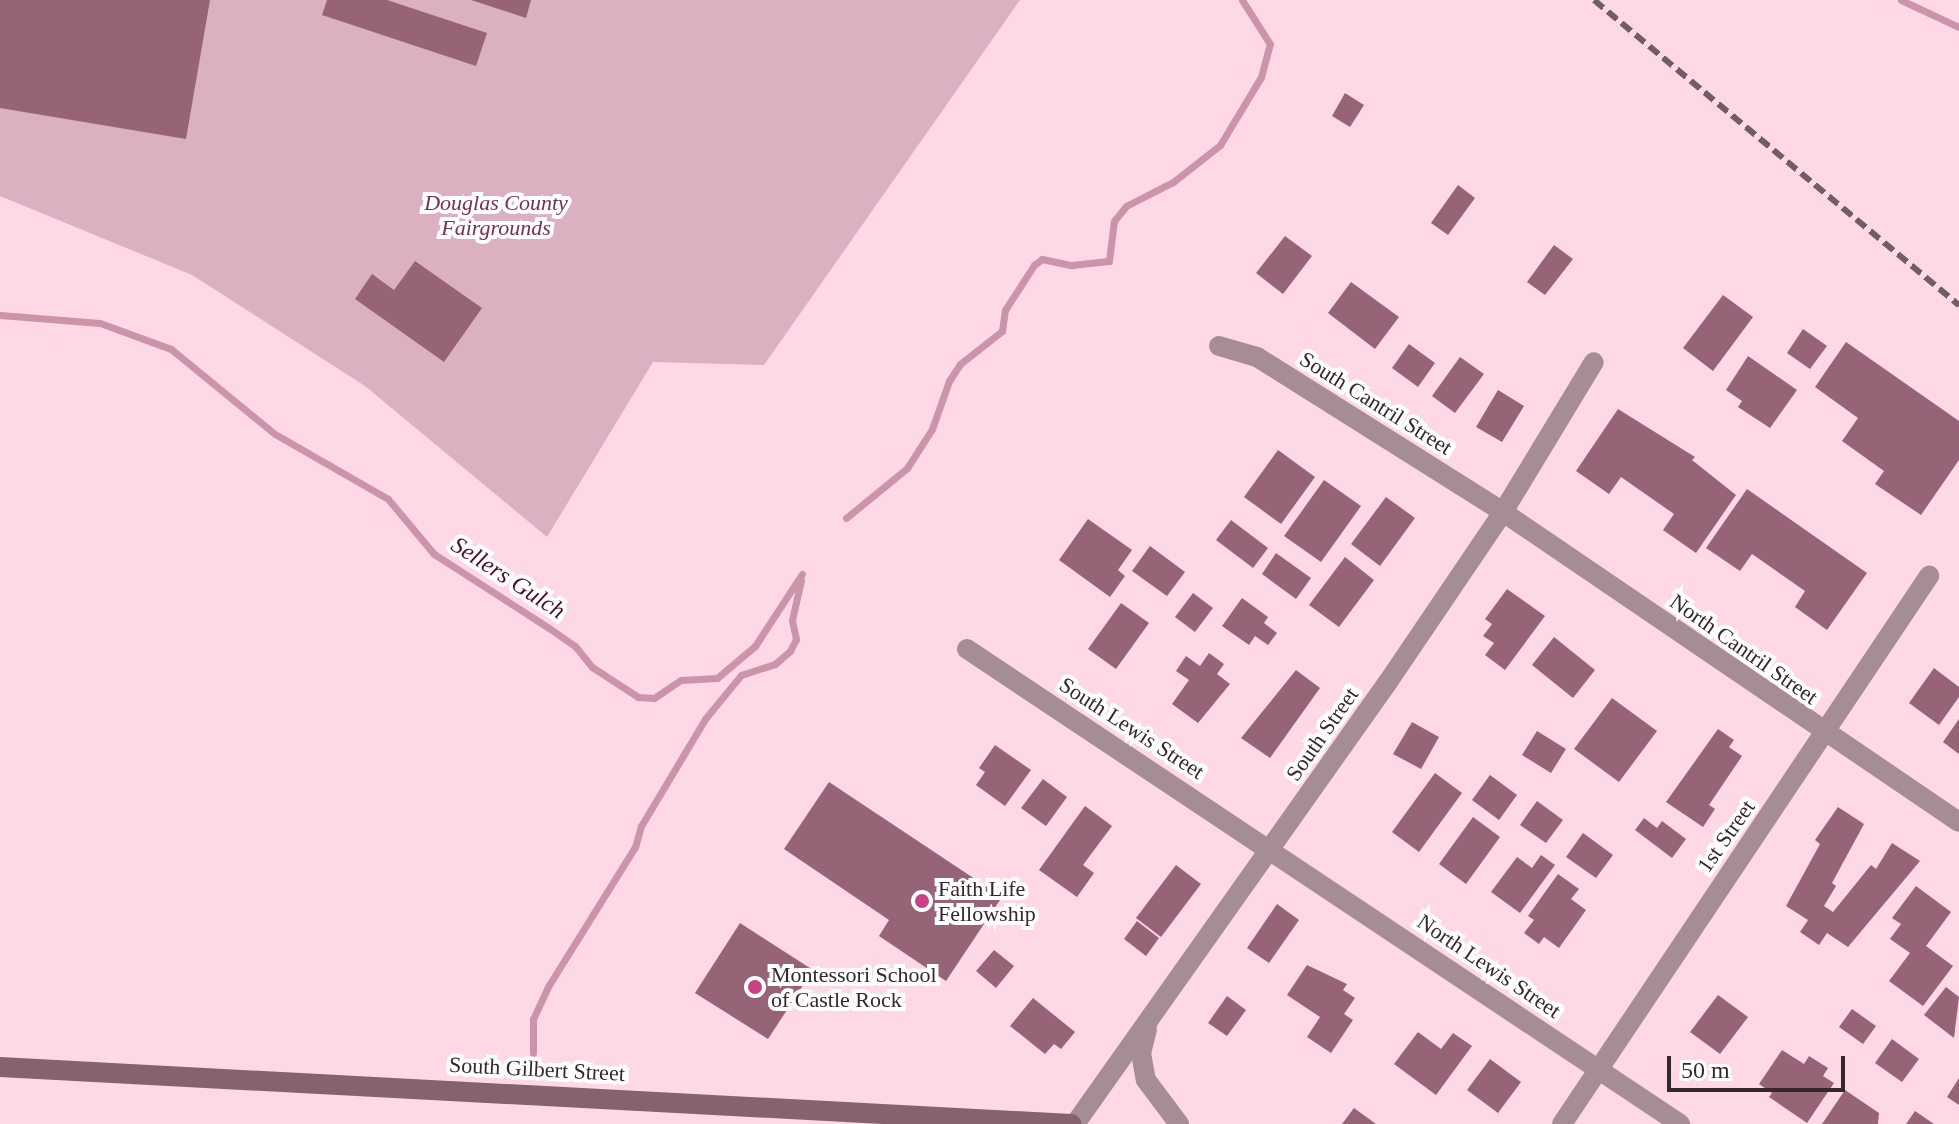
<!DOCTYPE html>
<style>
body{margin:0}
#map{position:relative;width:1959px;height:1124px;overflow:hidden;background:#fed8e5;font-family:Georgia,serif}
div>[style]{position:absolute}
.green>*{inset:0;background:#dbb1c1}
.stream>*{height:7px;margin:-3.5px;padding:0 3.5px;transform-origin:3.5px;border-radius:3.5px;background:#cb94a9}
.building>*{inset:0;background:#976377}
.street>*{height:20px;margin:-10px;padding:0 10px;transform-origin:10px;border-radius:10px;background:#a58c95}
.secondary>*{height:20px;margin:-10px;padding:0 10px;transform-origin:10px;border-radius:10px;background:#85626f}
.rail>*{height:6px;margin-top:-3px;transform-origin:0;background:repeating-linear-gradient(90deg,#725d64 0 12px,transparent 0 18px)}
.dots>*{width:22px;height:22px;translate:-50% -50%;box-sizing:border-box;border:4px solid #fff;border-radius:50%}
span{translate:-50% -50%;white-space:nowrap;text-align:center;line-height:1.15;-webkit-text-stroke:8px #fff;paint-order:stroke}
.park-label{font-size:22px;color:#75314f;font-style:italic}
.street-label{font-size:22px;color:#35272c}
.poi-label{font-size:22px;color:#35272c}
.left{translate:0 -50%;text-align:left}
.water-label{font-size:24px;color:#4e0c2e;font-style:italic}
.scale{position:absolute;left:1667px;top:1056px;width:178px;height:36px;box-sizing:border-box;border:4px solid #35272c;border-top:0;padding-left:10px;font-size:24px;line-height:28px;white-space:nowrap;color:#35272c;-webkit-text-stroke:6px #fff;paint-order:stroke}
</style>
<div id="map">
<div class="green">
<div style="clip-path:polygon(0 0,1020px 0,764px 365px,653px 362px,547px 537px,365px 386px,192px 275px,0 196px)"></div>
</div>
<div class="stream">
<div style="left:1901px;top:0;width:64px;rotate:25deg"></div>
<div style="left:0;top:315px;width:100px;rotate:4.6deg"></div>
<div style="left:100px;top:323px;width:76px;rotate:20.1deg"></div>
<div style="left:171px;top:349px;width:134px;rotate:39.3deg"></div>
<div style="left:275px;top:434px;width:130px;rotate:29.9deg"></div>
<div style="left:388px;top:499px;width:72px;rotate:50.1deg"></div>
<div style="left:434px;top:554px;width:137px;rotate:32.8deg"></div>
<div style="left:549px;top:628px;width:32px;rotate:35deg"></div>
<div style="left:575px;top:646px;width:27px;rotate:51deg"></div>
<div style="left:592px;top:667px;width:55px;rotate:33.1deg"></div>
<div style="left:638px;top:697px;width:16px;rotate:4deg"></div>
<div style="left:654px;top:698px;width:32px;rotate:-34deg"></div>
<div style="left:681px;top:680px;width:36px;rotate:-3deg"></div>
<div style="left:717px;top:678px;width:50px;rotate:-40.1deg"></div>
<div style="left:755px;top:646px;width:86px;rotate:-56.9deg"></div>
<div style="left:846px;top:518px;width:79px;rotate:-39.3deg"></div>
<div style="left:907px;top:468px;width:46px;rotate:-57.3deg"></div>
<div style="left:932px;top:429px;width:51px;rotate:-70.5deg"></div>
<div style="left:949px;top:381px;width:20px;rotate:-57deg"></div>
<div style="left:960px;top:364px;width:53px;rotate:-38.2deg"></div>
<div style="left:1002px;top:331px;width:21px;rotate:-82deg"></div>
<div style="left:1005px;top:310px;width:54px;rotate:-57.2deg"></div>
<div style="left:1034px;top:265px;width:10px;rotate:-37deg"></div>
<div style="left:1042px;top:259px;width:30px;rotate:12deg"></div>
<div style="left:1071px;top:265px;width:38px;rotate:-6deg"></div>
<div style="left:1109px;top:261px;width:40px;rotate:-82.9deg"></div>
<div style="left:1114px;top:221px;width:19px;rotate:-51deg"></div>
<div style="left:1126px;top:206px;width:53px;rotate:-27.1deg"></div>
<div style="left:1173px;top:182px;width:60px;rotate:-38.2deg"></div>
<div style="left:1220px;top:145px;width:79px;rotate:-58.9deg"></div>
<div style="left:1261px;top:77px;width:34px;rotate:-75deg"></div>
<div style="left:1270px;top:44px;width:52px;rotate:-122.5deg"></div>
<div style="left:533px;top:1053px;width:34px;rotate:-90deg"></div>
<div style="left:533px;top:1019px;width:38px;rotate:-65deg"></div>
<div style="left:549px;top:985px;width:163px;rotate:-58.1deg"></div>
<div style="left:635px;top:847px;width:22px;rotate:-74deg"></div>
<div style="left:641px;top:826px;width:125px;rotate:-59.1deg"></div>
<div style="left:705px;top:719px;width:57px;rotate:-50.7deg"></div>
<div style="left:741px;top:675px;width:36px;rotate:-18deg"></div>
<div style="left:775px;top:664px;width:20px;rotate:-41deg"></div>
<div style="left:790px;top:651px;width:13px;rotate:-63deg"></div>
<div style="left:796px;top:639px;width:19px;rotate:-102deg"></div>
<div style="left:792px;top:620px;width:41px;rotate:-77.3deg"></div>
</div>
<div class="building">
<div style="clip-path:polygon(0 0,210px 0,186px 139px,0 108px)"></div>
<div style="clip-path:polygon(327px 0,387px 0,487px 33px,476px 66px,322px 15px)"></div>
<div style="clip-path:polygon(471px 0,531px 0,526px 18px)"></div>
<div style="clip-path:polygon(1345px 93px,1364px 105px,1350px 127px,1332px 116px)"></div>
<div style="clip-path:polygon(1458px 185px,1475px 198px,1448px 235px,1431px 223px)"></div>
<div style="clip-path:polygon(1285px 236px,1312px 256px,1283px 294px,1256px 273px)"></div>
<div style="clip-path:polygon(1554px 245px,1573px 259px,1545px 295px,1527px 282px)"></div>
<div style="clip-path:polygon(415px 261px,482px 308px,444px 362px,355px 299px,372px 274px,394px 290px)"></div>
<div style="clip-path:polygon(1351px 282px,1399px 317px,1375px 349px,1328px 313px)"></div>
<div style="clip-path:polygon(1723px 295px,1753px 317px,1713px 371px,1683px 348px)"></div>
<div style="clip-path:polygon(1803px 329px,1827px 346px,1810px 369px,1787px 353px)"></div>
<div style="clip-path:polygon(1846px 342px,1959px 421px,1959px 460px,1921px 515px,1875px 484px,1884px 471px,1842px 441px,1858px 418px,1815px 387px)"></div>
<div style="clip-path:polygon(1409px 344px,1435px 363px,1418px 387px,1392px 368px)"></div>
<div style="clip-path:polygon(1748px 356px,1797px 390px,1770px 428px,1738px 407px,1742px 401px,1726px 390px)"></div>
<div style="clip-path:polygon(1460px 357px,1484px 374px,1455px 413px,1432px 396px)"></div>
<div style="clip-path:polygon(1498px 390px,1524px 406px,1502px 442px,1476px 427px)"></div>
<div style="clip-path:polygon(1618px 409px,1695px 457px,1692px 460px,1736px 495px,1696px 553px,1663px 530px,1674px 514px,1621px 477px,1609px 494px,1576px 471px)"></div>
<div style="clip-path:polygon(1278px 450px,1315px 477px,1281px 524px,1244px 497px)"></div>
<div style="clip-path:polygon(1324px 480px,1361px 506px,1321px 562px,1284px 536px)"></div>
<div style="clip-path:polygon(1747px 489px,1867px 573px,1827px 630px,1795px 607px,1805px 591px,1752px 554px,1740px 571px,1706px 548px)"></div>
<div style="clip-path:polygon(1386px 497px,1415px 518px,1380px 566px,1351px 544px)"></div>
<div style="clip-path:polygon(1088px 519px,1132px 550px,1118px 570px,1125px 576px,1110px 597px,1059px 560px)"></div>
<div style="clip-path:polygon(1231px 520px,1268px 548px,1253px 568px,1216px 540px)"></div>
<div style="clip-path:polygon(1150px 546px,1185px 572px,1167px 596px,1132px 571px)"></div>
<div style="clip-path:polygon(1276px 553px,1311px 578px,1296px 599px,1262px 574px)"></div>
<div style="clip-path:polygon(1345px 557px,1374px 580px,1339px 627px,1309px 605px)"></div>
<div style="clip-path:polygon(1507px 589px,1545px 616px,1505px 670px,1485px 655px,1494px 643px,1483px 636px,1492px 624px,1485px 619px)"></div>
<div style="clip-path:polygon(1193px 593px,1213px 608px,1195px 632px,1175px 617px)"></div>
<div style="clip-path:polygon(1242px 598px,1268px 617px,1264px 623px,1277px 633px,1268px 645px,1255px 636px,1249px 645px,1222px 626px)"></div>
<div style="clip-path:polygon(1121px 603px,1149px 623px,1116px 669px,1088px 649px)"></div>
<div style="clip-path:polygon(1554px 637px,1595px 670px,1573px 698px,1532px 665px)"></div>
<div style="clip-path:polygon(1209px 653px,1224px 664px,1217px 674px,1230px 684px,1198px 723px,1172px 704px,1189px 680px,1176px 671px,1186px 656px,1200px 666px)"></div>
<div style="clip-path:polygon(1934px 668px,1959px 687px,1959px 697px,1939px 725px,1909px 703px)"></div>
<div style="clip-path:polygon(1296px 670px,1320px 688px,1270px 758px,1241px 738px)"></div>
<div style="clip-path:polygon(1612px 698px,1657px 731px,1619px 782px,1574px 749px)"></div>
<div style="clip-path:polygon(1959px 719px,1959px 754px,1943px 742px)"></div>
<div style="clip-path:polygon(1412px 722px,1439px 737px,1421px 769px,1393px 754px)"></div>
<div style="clip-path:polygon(1718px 729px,1734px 740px,1729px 747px,1742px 756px,1709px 805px,1715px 809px,1703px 827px,1666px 802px)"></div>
<div style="clip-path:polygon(1537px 731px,1566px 749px,1551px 773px,1522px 755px)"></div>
<div style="clip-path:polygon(995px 745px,1031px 770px,1005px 806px,976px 785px,985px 772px,979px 768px)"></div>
<div style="clip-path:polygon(1435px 773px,1462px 793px,1419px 852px,1392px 832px)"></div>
<div style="clip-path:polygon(1490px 775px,1517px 795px,1499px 820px,1472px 800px)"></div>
<div style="clip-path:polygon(1043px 779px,1067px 797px,1046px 826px,1021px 808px)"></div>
<div style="clip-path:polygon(829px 782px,1002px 897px,946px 981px,879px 936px,889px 920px,784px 849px)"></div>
<div style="clip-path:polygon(1537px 801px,1563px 820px,1546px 843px,1520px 825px)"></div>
<div style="clip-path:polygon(1085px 806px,1112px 826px,1083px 865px,1094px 873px,1077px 897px,1039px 870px)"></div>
<div style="clip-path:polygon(1838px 807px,1864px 824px,1832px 883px,1836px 886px,1824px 906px,1833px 912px,1871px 865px,1876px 869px,1892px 843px,1920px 861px,1848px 947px,1827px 933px,1819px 945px,1800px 932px,1808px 920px,1786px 906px,1820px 844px,1815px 840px)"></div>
<div style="clip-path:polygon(1473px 817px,1500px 837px,1466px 884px,1439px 864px)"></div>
<div style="clip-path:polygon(1644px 818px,1657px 828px,1662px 821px,1686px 839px,1672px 858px,1635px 830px)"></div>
<div style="clip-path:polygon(1583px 833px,1613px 855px,1596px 878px,1566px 857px)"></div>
<div style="clip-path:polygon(1541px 855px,1555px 865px,1520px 913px,1491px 892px,1517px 857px,1532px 868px)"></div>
<div style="clip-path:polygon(1176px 865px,1201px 884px,1161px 937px,1136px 918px)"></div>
<div style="clip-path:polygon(1558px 874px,1579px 889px,1571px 899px,1586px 910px,1559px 948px,1544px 937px,1539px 944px,1524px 933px,1534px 920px,1528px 916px)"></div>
<div style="clip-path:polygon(1916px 886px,1951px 912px,1926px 946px,1953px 966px,1923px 1006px,1889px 981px,1910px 953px,1890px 939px,1901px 924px,1892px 918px)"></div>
<div style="clip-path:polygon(1277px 904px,1299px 920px,1269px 963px,1247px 948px)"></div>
<div style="clip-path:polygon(1137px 921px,1159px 938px,1146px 956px,1124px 939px)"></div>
<div style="clip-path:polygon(740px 923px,813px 970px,768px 1039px,695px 993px)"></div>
<div style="clip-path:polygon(994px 950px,1014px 966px,996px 988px,976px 971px)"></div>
<div style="clip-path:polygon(1307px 965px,1347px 984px,1343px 990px,1355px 998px,1344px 1014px,1353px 1020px,1331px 1053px,1307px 1037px,1320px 1017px,1287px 995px)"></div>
<div style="clip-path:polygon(1946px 987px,1959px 997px,1954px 1038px,1924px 1015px)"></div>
<div style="clip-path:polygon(1718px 995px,1748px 1017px,1720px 1054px,1690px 1032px)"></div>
<div style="clip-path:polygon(1227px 996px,1246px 1010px,1227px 1036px,1208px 1023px)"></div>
<div style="clip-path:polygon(1033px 998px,1075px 1032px,1061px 1049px,1054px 1044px,1045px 1054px,1010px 1026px)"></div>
<div style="clip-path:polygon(1852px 1009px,1876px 1026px,1863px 1044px,1839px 1027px)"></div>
<div style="clip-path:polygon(1418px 1032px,1441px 1049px,1453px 1033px,1472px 1046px,1436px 1095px,1394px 1064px)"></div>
<div style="clip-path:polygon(1892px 1039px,1919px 1059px,1902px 1082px,1875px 1063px)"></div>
<div style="clip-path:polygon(1782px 1050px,1804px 1064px,1809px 1056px,1828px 1068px,1823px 1076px,1834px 1083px,1807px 1123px,1769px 1097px,1772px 1093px,1759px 1084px)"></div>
<div style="clip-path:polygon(1490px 1059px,1521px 1082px,1498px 1113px,1467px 1090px)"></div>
<div style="clip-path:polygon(1959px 1078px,1959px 1105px,1947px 1097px)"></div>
<div style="clip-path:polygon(1845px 1090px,1879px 1113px,1878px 1124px,1822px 1124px)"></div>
<div style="clip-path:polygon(1354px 1108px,1376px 1124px,1342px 1124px)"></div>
<div style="clip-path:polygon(1915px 1111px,1934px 1124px,1906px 1124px)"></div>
</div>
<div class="street">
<div style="left:1219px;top:346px;width:40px;rotate:16deg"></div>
<div style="left:1257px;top:357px;width:291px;rotate:32.2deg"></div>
<div style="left:1503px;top:512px;width:551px;rotate:34.21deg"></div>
<div style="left:967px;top:649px;width:857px;rotate:33.67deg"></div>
<div style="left:1147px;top:1029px;width:25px;rotate:104deg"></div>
<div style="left:1141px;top:1053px;width:27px;rotate:80deg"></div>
<div style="left:1146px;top:1080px;width:55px;rotate:53.1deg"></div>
<div style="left:1075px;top:1124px;width:542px;rotate:-54.7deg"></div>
<div style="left:1388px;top:682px;width:205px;rotate:-55.9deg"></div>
<div style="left:1503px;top:512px;width:175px;rotate:-58.8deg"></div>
<div style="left:1562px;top:1124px;width:660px;rotate:-56.19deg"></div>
</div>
<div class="secondary">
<div style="left:0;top:1067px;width:1073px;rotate:3.05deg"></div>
</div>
<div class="rail">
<div style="left:1594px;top:0;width:476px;rotate:39.9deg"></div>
</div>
<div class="dots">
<div style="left:922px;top:901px;background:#c94384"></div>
<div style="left:755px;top:987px;background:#c94384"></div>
</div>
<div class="park-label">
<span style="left:496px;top:215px">Douglas County<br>Fairgrounds</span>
</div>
<div class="street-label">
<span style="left:1376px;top:403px;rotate:32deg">South Cantril Street</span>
<span style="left:1744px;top:649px;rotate:35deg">North Cantril Street</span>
<span style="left:1132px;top:728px;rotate:33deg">South Lewis Street</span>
<span style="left:1322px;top:734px;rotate:-55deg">South Street</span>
<span style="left:1726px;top:836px;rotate:-55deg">1st Street</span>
<span style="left:1489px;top:966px;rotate:34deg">North Lewis Street</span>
<span style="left:537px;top:1069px;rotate:3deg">South Gilbert Street</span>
</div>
<div class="poi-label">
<span class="left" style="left:938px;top:901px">Faith Life<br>Fellowship</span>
<span class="left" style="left:771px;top:987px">Montessori School<br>of Castle Rock</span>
</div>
<div class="water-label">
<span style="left:508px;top:578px;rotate:33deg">Sellers Gulch</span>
</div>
<div class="scale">50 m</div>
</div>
